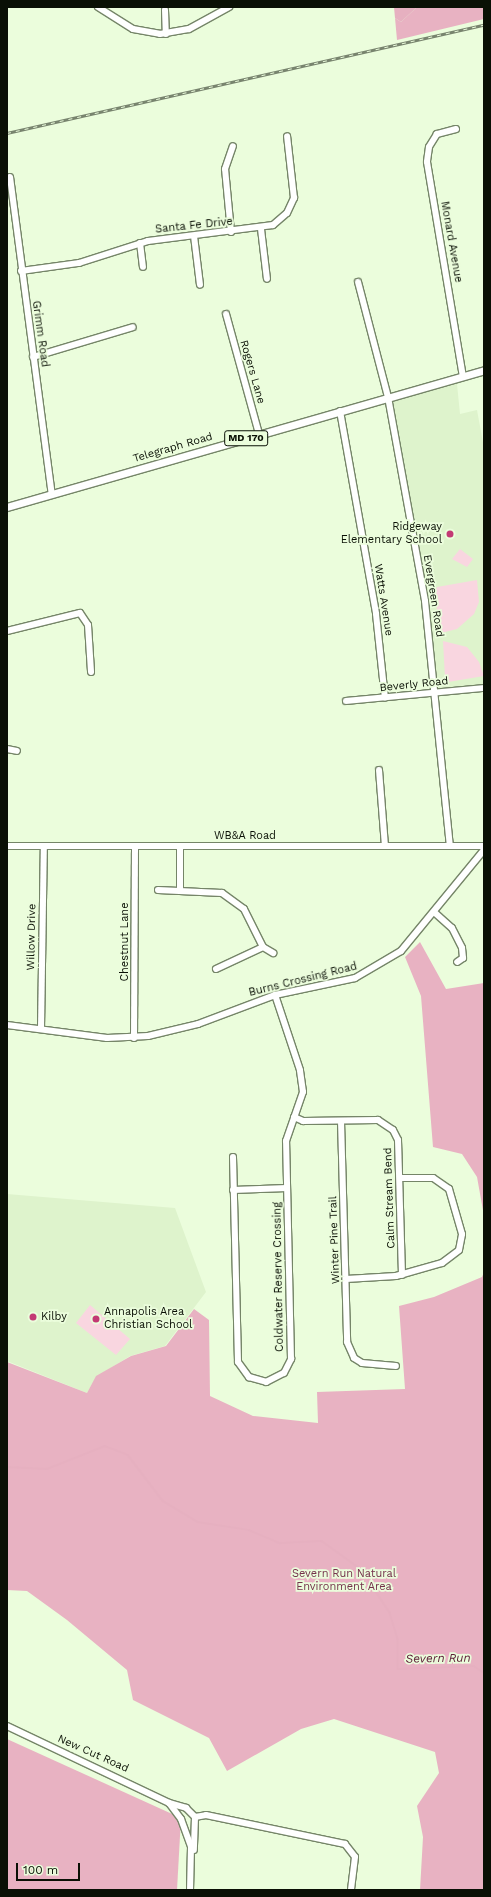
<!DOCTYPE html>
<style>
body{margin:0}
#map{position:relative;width:491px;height:1897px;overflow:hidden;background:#ebfddc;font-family:"Work Sans",sans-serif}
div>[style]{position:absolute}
.built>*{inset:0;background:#def3cc}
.green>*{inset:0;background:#f9d6e0}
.forest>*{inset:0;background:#e8b2c2}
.water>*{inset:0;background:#e6b0c0}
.stream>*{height:1.5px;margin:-0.75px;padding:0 0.75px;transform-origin:0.75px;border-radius:0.75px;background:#e6b0c0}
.roads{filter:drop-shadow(1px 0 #758568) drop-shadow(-1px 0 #758568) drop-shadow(0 1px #758568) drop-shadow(0 -1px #758568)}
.minor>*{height:6px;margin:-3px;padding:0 3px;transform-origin:3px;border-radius:3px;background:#fff}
.major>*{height:7px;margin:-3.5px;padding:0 3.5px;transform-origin:3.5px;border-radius:3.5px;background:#fff}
.rail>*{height:3px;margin-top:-1.5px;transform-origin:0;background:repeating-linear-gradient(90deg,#ebfddc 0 4.5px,#78846e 0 9px);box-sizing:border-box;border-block:1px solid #78846e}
.dots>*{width:11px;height:11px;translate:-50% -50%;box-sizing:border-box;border:2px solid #ebfddc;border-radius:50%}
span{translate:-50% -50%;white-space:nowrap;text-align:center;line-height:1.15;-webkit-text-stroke:3.5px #ebfddc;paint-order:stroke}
.shield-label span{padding:1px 3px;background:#ebfddc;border:1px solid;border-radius:3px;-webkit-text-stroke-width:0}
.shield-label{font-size:10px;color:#0a1005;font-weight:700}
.street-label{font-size:11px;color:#0a1005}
.poi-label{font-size:11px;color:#0a1005}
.right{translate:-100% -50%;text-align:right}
.left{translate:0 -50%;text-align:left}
.park-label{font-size:11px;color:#74324b}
.water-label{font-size:12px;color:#5f2039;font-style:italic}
.frame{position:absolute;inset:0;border:8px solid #0a1005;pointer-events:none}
.scale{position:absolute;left:16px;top:1863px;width:64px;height:18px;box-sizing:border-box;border:2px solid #0a1005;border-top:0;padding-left:5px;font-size:12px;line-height:14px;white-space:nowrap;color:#0a1005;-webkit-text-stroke:3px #ebfddc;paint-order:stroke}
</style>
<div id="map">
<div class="built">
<div style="clip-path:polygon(457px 384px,460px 414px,477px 410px,484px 448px,484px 684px,438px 688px,431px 621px,393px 401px)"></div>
<div style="clip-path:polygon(7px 1194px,175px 1208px,206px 1292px,165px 1346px,130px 1356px,96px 1377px,87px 1393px,7px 1361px)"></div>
</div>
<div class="green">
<div style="clip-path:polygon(460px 549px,473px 559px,467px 567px,452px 559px)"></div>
<div style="clip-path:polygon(477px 580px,479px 602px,474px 614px,457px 629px,441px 633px,434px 592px,437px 587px)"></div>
<div style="clip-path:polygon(443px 641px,467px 647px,479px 662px,484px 676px,448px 682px,445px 678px)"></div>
<div style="clip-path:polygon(90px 1305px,130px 1339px,116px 1355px,76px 1323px)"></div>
</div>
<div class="forest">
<div style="clip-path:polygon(417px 7px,484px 7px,484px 19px,397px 40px,395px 18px,401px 22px)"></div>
<div style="clip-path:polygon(420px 942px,446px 989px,484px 983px,484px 1216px,477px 1177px,462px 1154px,433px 1147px,421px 996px,405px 957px)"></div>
<div style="clip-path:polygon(484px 1272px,484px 1890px,420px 1890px,423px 1837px,417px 1806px,439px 1773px,435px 1752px,334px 1719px,301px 1729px,227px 1771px,209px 1738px,133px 1700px,127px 1670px,67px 1620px,27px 1591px,7px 1590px,7px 1362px,87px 1393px,96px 1376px,131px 1356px,166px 1346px,194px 1309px,209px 1320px,210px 1396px,253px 1416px,318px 1423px,317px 1392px,405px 1389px,399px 1306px,434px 1297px,482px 1277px)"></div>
<div style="clip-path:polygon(7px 1739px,181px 1818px,177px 1890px,7px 1890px)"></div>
</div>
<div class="water">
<div style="clip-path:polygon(394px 7px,417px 7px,401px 22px,395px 18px)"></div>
</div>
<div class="stream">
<div style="left:7px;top:1467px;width:40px;rotate:2.9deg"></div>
<div style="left:47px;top:1469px;width:62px;rotate:-21.6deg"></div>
<div style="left:105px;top:1446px;width:25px;rotate:21deg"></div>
<div style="left:128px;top:1455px;width:58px;rotate:52.7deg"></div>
<div style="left:163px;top:1501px;width:41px;rotate:31deg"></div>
<div style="left:198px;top:1522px;width:52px;rotate:8.9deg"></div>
<div style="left:249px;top:1530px;width:34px;rotate:23deg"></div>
<div style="left:280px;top:1543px;width:42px;rotate:-2.7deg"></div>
<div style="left:322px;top:1541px;width:49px;rotate:35.9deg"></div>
<div style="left:362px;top:1570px;width:51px;rotate:56.9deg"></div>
<div style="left:390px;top:1613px;width:27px;rotate:73deg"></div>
<div style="left:398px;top:1639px;width:30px;rotate:90deg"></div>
<div style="left:398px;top:1669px;width:76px;rotate:-2.3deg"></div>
<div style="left:474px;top:1666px;width:12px;rotate:35deg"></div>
</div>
<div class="roads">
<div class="minor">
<div style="left:98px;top:7px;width:41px;rotate:32.2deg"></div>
<div style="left:133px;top:29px;width:27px;rotate:10deg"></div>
<div style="left:160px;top:34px;width:29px;rotate:-10deg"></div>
<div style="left:189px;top:29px;width:46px;rotate:-28.8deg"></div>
<div style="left:165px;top:10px;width:24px;rotate:88deg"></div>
<div style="left:456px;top:129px;width:20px;rotate:165deg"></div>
<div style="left:437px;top:134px;width:15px;rotate:122deg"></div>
<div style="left:429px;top:147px;width:15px;rotate:98deg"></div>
<div style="left:427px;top:162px;width:217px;rotate:80.5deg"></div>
<div style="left:10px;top:177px;width:320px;rotate:82.5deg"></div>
<div style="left:261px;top:229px;width:50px;rotate:83.2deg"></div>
<div style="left:231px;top:232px;width:63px;rotate:-95.4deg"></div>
<div style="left:225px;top:169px;width:24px;rotate:-71deg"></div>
<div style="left:194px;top:236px;width:49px;rotate:83deg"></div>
<div style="left:140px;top:243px;width:24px;rotate:83deg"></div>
<div style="left:21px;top:271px;width:59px;rotate:-7.9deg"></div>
<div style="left:79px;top:263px;width:72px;rotate:-17.7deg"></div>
<div style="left:148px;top:241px;width:126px;rotate:-7.3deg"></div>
<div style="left:273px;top:225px;width:18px;rotate:-41deg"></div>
<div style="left:287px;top:213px;width:17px;rotate:-65deg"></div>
<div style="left:294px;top:198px;width:62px;rotate:-96.4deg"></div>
<div style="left:358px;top:282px;width:119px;rotate:75.4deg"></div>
<div style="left:388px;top:397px;width:207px;rotate:79.7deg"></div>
<div style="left:425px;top:601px;width:246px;rotate:84.2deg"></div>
<div style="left:226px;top:314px;width:124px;rotate:74.6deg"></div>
<div style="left:33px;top:357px;width:104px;rotate:-16.7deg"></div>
<div style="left:340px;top:411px;width:206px;rotate:79.9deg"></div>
<div style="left:376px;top:614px;width:84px;rotate:83.9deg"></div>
<div style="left:7px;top:631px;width:75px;rotate:-13.9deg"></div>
<div style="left:80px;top:613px;width:14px;rotate:56deg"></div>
<div style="left:88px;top:625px;width:47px;rotate:86.3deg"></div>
<div style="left:346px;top:701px;width:139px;rotate:-5.4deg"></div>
<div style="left:7px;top:749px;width:10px;rotate:11deg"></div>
<div style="left:379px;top:770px;width:76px;rotate:85.5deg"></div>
<div style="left:7px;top:846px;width:477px"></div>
<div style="left:180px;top:846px;width:43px;rotate:90deg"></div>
<div style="left:158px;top:890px;width:64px;rotate:2.7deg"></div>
<div style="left:222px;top:893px;width:27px;rotate:36deg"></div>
<div style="left:244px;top:909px;width:42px;rotate:63.4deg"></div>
<div style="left:263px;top:947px;width:12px;rotate:31deg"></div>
<div style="left:434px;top:912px;width:24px;rotate:42deg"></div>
<div style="left:452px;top:928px;width:22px;rotate:63deg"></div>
<div style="left:462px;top:948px;width:10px;rotate:84deg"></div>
<div style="left:463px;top:958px;width:7px;rotate:146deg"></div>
<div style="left:216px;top:969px;width:52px;rotate:-25.1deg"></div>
<div style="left:7px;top:1025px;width:101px;rotate:7.4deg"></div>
<div style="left:107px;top:1038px;width:41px;rotate:-2.8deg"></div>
<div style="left:148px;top:1036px;width:51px;rotate:-13.5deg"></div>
<div style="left:198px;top:1024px;width:82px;rotate:-20.6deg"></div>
<div style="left:275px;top:995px;width:82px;rotate:-12deg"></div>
<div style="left:355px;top:978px;width:53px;rotate:-30.4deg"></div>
<div style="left:401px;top:951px;width:131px;rotate:-50.6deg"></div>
<div style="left:41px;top:1028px;width:182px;rotate:-89.1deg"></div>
<div style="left:134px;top:1038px;width:192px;rotate:-89.7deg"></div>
<div style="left:294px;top:1117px;width:10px;rotate:24deg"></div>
<div style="left:303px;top:1121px;width:75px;rotate:-0.8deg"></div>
<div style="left:378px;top:1120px;width:18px;rotate:34deg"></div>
<div style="left:393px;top:1130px;width:11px;rotate:63deg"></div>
<div style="left:398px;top:1140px;width:135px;rotate:88.3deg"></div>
<div style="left:341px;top:1121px;width:221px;rotate:88.4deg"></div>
<div style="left:347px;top:1342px;width:17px;rotate:66deg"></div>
<div style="left:354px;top:1358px;width:9px;rotate:32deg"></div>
<div style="left:362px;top:1363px;width:34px;rotate:5deg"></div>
<div style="left:233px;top:1157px;width:205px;rotate:88.6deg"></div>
<div style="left:238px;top:1362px;width:19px;rotate:54deg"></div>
<div style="left:249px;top:1377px;width:18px;rotate:16deg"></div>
<div style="left:266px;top:1382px;width:20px;rotate:-27deg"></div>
<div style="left:284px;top:1373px;width:16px;rotate:-63deg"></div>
<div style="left:291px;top:1359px;width:218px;rotate:-91.3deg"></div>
<div style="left:286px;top:1141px;width:52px;rotate:-70.9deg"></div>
<div style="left:303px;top:1092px;width:22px;rotate:-98deg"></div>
<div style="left:300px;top:1070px;width:79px;rotate:-108.4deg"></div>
<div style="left:233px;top:1190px;width:54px;rotate:-2.1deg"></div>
<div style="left:346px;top:1279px;width:50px;rotate:-3.4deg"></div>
<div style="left:396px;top:1276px;width:48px;rotate:-15.8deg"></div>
<div style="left:442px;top:1263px;width:21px;rotate:-37deg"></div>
<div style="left:459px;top:1250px;width:16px;rotate:-79deg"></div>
<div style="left:462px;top:1234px;width:47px;rotate:-106.1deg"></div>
<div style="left:449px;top:1189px;width:19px;rotate:-145deg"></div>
<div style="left:433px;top:1178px;width:33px;rotate:180deg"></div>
<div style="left:7px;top:1726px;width:179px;rotate:25.4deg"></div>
<div style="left:169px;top:1803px;width:20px;rotate:53deg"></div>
<div style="left:181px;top:1819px;width:30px;rotate:70deg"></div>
<div style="left:191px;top:1847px;width:43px;rotate:91.3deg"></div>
<div style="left:169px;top:1803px;width:18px;rotate:16deg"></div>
<div style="left:186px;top:1808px;width:13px;rotate:45deg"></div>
<div style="left:195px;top:1817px;width:33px;rotate:92deg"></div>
<div style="left:195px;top:1817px;width:11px;rotate:-10deg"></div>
<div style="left:206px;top:1815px;width:142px;rotate:11.8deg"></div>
<div style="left:345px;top:1844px;width:16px;rotate:52deg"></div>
<div style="left:355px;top:1857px;width:33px;rotate:97deg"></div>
</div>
<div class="major">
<div style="left:7px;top:507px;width:496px;rotate:-16deg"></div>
</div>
</div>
<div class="rail">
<div style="left:7px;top:133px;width:489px;rotate:-12.8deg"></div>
</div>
<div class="dots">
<div style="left:450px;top:534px;background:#c33974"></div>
<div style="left:33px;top:1317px;background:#c33974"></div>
<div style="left:96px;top:1319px;background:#c33974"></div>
</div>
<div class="shield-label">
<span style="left:246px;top:438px">MD 170</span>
</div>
<div class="street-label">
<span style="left:194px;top:226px;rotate:-6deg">Santa Fe Drive</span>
<span style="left:451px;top:242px;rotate:80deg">Monard Avenue</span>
<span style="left:40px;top:334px;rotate:82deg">Grimm Road</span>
<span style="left:252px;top:372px;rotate:74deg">Rogers Lane</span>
<span style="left:173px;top:448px;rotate:-16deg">Telegraph Road</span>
<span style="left:433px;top:596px;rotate:81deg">Evergreen Road</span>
<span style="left:383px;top:600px;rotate:81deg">Watts Avenue</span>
<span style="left:414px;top:685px;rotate:-6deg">Beverly Road</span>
<span style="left:245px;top:836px">WB&amp;A Road</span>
<span style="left:32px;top:937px;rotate:-89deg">Willow Drive</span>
<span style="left:125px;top:942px;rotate:-90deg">Chestnut Lane</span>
<span style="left:303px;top:980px;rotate:-14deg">Burns Crossing Road</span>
<span style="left:390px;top:1198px;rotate:-92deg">Calm Stream Bend</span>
<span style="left:335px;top:1240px;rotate:-92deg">Winter Pine Trail</span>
<span style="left:279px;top:1277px;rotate:-91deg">Coldwater Reserve Crossing</span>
<span style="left:93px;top:1754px;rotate:24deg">New Cut Road</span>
</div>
<div class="poi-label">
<span class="right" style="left:442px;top:534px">Ridgeway<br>Elementary School</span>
<span class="left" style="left:104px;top:1319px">Annapolis Area<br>Christian School</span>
<span class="left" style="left:41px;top:1317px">Kilby</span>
</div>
<div class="park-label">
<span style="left:344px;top:1581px">Severn Run Natural<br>Environment Area</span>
</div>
<div class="water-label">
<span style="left:438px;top:1659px;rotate:-1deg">Severn Run</span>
</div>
<div class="frame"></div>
<div class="scale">100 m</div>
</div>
